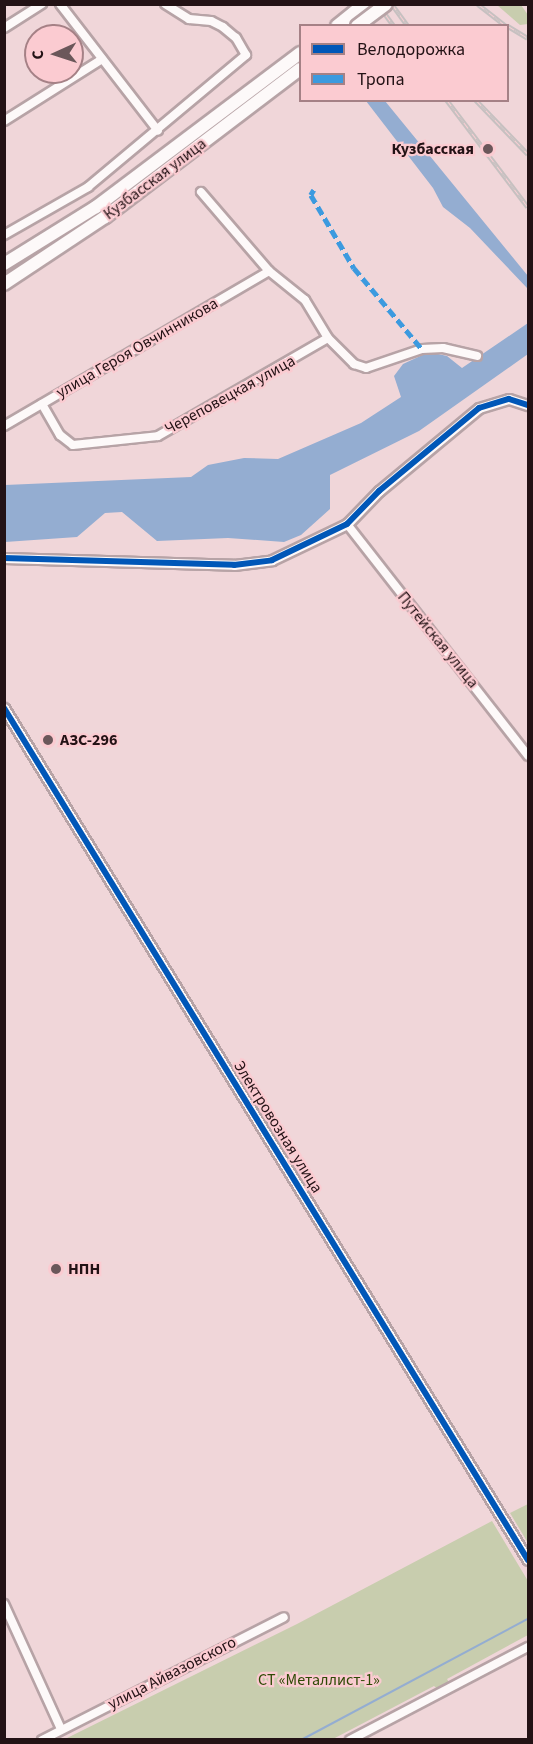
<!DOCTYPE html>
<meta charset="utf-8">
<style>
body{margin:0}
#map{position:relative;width:533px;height:1744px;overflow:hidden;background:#f0d6d9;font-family:"Source Sans 3",sans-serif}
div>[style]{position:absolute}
.green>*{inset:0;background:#c8cdae}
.water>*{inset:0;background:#94add1}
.stream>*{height:2px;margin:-1px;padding:0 1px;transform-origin:1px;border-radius:1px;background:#94add1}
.roads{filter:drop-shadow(2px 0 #b7a3a6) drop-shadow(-2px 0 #b7a3a6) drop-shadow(0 2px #b7a3a6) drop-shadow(0 -2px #b7a3a6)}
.minor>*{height:8px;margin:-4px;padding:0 4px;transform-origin:4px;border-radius:4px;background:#fdf9f9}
.tertiary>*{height:9px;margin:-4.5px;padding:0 4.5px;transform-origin:4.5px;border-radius:4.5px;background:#fdf9f9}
.primary>*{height:12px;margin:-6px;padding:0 6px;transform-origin:6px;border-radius:6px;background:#fdf9f9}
.rail>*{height:4.5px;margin-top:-2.25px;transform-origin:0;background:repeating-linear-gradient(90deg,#fbcbd1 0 7px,#c6c0c0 0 14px);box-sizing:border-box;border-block:2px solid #c6c0c0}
.bridges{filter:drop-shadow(2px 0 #b7a3a6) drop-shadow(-2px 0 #b7a3a6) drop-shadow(0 2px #b7a3a6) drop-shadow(0 -2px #b7a3a6)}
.primary-bridge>*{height:12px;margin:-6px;padding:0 6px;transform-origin:6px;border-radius:6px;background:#fdf9f9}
.quiet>*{height:4.5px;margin-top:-2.25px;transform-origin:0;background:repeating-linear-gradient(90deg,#3c9adf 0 9px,transparent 0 13.5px)}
.cycleway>*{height:6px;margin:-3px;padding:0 3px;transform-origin:3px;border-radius:3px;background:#0057b8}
.dots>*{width:16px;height:16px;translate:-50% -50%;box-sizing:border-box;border:3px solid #fbcbd1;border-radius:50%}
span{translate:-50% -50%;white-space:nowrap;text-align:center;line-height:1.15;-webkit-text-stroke:4.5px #fbcbd1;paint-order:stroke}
.poi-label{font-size:16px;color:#231215;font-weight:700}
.right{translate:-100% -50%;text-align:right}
.left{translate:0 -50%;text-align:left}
.street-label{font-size:16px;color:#231215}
.park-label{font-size:16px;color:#2e4a05}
.frame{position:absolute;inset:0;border:6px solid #231215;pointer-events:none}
.legend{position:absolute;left:299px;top:24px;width:210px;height:78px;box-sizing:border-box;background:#fbcbd1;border:2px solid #a58186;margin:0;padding:8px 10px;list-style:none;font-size:18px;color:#231215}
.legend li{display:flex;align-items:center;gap:12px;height:30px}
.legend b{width:30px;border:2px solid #a58186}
.north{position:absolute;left:24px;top:24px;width:60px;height:60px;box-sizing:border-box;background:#fbcbd1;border:2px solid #a58186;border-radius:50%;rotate:267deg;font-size:16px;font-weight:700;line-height:24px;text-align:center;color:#231215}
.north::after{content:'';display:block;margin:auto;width:21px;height:27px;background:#6b575a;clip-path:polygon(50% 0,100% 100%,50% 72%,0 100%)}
</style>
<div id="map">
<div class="green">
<div style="clip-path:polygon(497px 5px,521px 5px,528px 15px,528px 24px,520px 25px)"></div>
<div style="clip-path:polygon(528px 1504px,528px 1543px,510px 1513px)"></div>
<div style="clip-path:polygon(492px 1521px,528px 1581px,528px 1635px,447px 1679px,450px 1684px,440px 1691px,434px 1686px,333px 1739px,63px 1740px,297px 1624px)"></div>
</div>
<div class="water">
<div style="clip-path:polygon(366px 101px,385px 101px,528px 276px,528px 296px,527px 288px,470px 228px,443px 207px,433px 188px)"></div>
<div style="clip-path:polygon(528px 323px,528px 354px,419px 431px,330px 475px,330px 509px,301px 535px,284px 542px,228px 538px,157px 541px,122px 512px,105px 513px,77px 537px,5px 542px,5px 485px,191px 477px,208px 465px,244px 458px,278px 459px,361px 423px,401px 397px,394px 376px,403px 364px,429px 352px,447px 356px,462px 368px)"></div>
</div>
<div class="stream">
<div style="left:301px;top:1740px;width:257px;rotate:-28.1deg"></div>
</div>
<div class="roads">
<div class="minor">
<div style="left:60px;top:4px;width:160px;rotate:52.3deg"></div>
<div style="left:4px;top:28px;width:45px;rotate:-32.3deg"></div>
<div style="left:4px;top:121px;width:116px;rotate:-32.3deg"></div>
<div style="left:201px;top:192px;width:104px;rotate:49.3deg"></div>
<div style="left:269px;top:271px;width:46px;rotate:38.9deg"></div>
<div style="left:305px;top:300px;width:44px;rotate:58.8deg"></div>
<div style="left:328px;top:338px;width:37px;rotate:45deg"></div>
<div style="left:354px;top:364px;width:13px;rotate:18deg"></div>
<div style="left:366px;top:368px;width:59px;rotate:-18.7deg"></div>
<div style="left:422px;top:349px;width:21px;rotate:-3deg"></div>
<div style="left:443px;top:348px;width:35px;rotate:13deg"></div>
<div style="left:4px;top:235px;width:97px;rotate:-29.7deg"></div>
<div style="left:88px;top:187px;width:206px;rotate:-39.9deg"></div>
<div style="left:246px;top:55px;width:20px;rotate:-120deg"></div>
<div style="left:236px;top:38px;width:17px;rotate:-140deg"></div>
<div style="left:223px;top:27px;width:13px;rotate:-153deg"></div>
<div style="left:211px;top:21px;width:22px;rotate:-175deg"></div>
<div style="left:189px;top:19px;width:28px;rotate:-148deg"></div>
<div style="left:42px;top:404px;width:36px;rotate:60deg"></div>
<div style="left:60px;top:435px;width:16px;rotate:38deg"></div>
<div style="left:73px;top:445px;width:85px;rotate:-6deg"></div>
<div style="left:158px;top:436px;width:196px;rotate:-30deg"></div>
<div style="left:4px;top:426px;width:307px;rotate:-30.3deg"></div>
<div style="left:347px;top:524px;width:294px;rotate:52deg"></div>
<div style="left:4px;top:1604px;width:137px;rotate:65.5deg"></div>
<div style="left:42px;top:1740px;width:271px;rotate:-26.9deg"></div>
<div style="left:350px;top:1740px;width:201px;rotate:-27.6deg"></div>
</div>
<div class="tertiary">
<div style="left:4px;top:558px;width:230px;rotate:1.7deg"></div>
<div style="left:234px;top:565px;width:38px;rotate:-7deg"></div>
<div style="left:272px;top:560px;width:83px;rotate:-25.6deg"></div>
<div style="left:347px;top:524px;width:46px;rotate:-45.9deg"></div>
<div style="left:379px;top:491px;width:130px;rotate:-39.7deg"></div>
<div style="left:479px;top:408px;width:31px;rotate:-17deg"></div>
<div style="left:509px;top:399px;width:20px;rotate:18deg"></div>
<div style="left:4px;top:708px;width:1000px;rotate:58.41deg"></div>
</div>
<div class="primary">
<div style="left:337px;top:26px;width:35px;rotate:-39deg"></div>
<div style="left:4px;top:264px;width:108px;rotate:-31.8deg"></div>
<div style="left:96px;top:207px;width:256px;rotate:-37deg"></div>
<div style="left:4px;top:284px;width:121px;rotate:-33.6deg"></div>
<div style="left:105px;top:217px;width:245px;rotate:-37.2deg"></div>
</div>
</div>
<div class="rail">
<div style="left:378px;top:4px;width:27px;rotate:54deg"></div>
<div style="left:392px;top:4px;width:27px;rotate:54deg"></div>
<div style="left:478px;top:4px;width:36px;rotate:38deg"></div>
<div style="left:508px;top:26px;width:23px;rotate:31deg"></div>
<div style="left:447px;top:100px;width:134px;rotate:52.9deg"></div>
<div style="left:476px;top:100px;width:75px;rotate:46.1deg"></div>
</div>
<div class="bridges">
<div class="primary-bridge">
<div style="left:357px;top:26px;width:36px;rotate:-37deg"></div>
</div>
</div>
<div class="quiet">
<div style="left:314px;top:190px;width:6px;rotate:121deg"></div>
<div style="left:311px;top:195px;width:85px;rotate:59.5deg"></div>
<div style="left:354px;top:268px;width:106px;rotate:50deg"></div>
</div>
<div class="cycleway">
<div style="left:4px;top:558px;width:230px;rotate:1.7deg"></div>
<div style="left:234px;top:565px;width:38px;rotate:-7deg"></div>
<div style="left:272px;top:560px;width:83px;rotate:-25.6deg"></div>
<div style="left:347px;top:524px;width:46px;rotate:-45.9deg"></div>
<div style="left:379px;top:491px;width:130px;rotate:-39.7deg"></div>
<div style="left:479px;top:408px;width:31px;rotate:-17deg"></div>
<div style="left:509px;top:399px;width:20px;rotate:18deg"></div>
<div style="left:4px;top:708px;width:1000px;rotate:58.41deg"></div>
</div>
<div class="dots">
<div style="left:488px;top:149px;background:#6b575a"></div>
<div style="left:48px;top:740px;background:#6b575a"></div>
<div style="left:56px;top:1269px;background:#6b575a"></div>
</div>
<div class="poi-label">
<span class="right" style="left:474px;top:149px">Кузбасская</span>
<span class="left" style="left:60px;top:740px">АЗС-296</span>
<span class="left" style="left:68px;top:1269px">НПН</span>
</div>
<div class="street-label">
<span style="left:155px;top:179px;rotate:-37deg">Кузбасская улица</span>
<span style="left:137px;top:348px;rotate:-30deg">улица Героя Овчинникова</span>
<span style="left:230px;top:395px;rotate:-29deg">Череповецкая улица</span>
<span style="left:438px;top:640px;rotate:51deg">Путейская улица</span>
<span style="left:278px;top:1127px;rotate:58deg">Электровозная улица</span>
<span style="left:172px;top:1673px;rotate:-27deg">улица Айвазовского</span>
</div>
<div class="park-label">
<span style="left:319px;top:1680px">СТ «Металлист-1»</span>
</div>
<div class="frame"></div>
<ul class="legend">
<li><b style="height:8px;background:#0057b8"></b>Велодорожка</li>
<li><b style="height:8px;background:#3c9adf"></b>Тропа</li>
</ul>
<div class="north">С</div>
</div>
